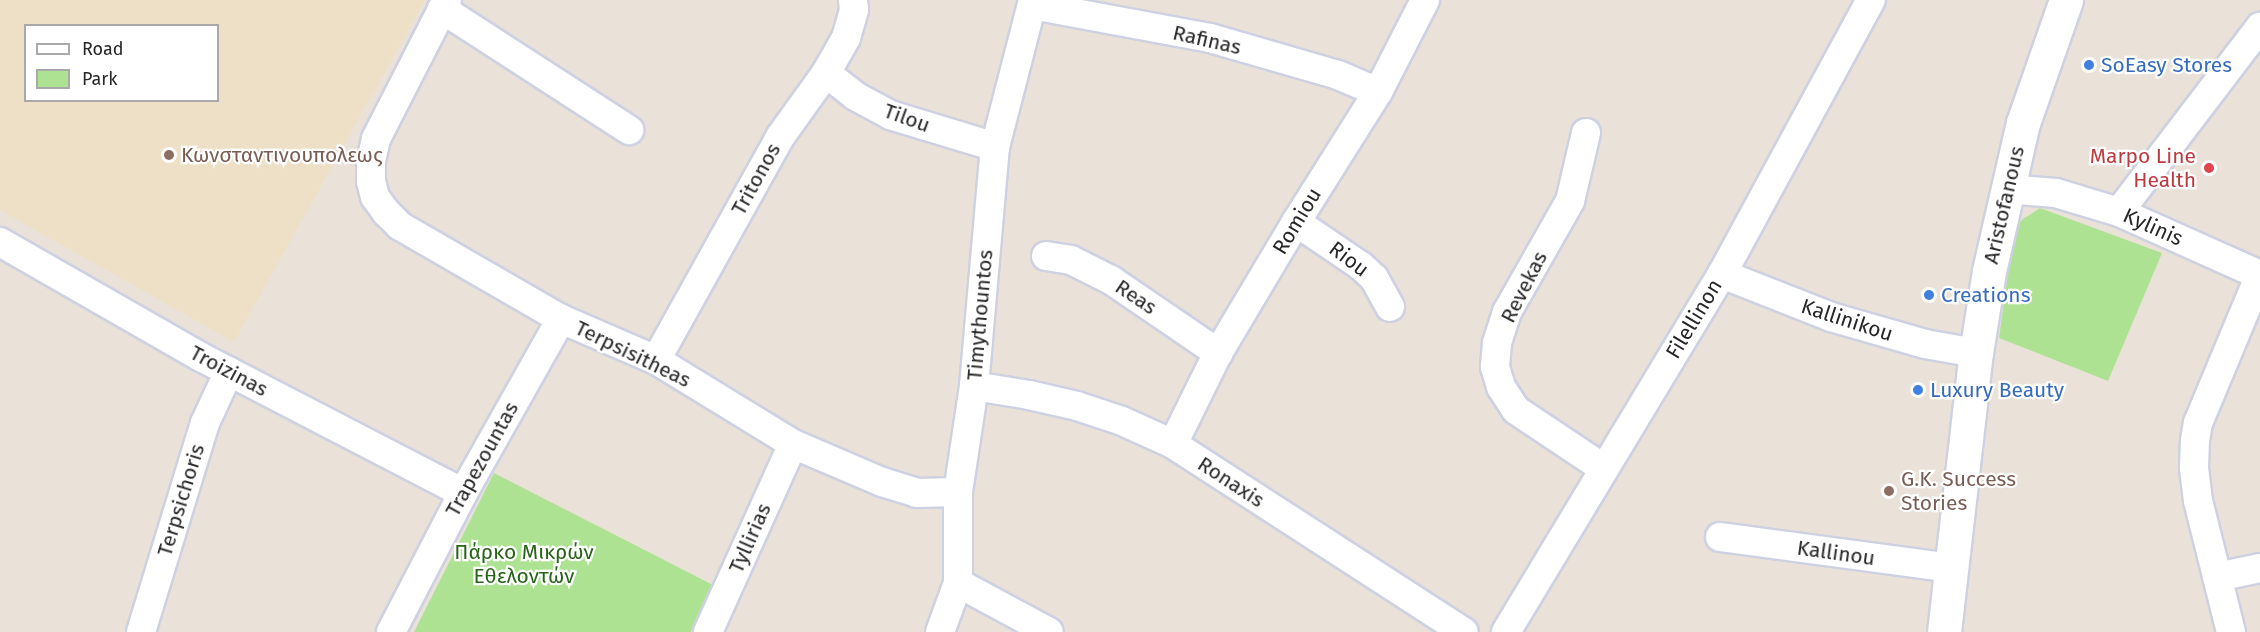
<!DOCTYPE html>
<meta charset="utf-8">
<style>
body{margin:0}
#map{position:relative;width:2260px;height:632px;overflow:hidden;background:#eae2d8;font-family:"Fira Sans",sans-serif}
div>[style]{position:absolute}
.education>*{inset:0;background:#ede0c6}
.green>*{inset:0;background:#aee293}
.roads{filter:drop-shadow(2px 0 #cdd1e1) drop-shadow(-2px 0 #cdd1e1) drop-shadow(0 2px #cdd1e1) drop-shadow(0 -2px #cdd1e1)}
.street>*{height:28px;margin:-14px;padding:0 14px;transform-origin:14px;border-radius:14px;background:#fff}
.secondary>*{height:33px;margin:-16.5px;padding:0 16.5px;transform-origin:16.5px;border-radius:16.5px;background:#fff}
.dots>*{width:16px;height:16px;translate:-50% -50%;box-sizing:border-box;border:3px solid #fff;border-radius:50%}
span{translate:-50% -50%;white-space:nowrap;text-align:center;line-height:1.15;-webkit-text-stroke:4.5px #fff;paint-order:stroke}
.street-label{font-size:21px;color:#272727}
.shop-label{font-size:21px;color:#366cbe}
.left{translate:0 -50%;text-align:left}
.education-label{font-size:21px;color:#785e54}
.health-label{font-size:21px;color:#be3a42}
.right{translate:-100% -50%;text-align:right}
.park-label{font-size:21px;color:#276318}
.legend{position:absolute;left:24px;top:24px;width:195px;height:78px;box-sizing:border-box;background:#fff;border:2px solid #a9a9a9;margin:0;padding:8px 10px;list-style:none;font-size:18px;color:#272727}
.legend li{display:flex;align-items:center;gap:12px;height:30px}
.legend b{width:30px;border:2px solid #a9a9a9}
</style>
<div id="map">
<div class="education">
<div style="clip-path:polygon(evenodd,0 0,425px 0,234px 342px,0 210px,0 0,26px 26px,218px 26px,218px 100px,26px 100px,26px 26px)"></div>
</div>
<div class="green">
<div style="clip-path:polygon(2040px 208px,2162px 253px,2108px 381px,1999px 338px,2014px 229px,2023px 219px)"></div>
<div style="clip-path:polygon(494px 473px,713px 585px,691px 632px,414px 632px)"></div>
</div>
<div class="roads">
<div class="street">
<div style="left:447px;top:0;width:156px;rotate:117.1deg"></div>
<div style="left:376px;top:139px;width:22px;rotate:103deg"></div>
<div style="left:371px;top:160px;width:21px;rotate:90deg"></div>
<div style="left:371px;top:181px;width:16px;rotate:76deg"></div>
<div style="left:375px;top:197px;width:19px;rotate:54deg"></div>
<div style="left:386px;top:212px;width:20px;rotate:45deg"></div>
<div style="left:400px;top:226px;width:186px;rotate:30deg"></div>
<div style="left:561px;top:319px;width:103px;rotate:23.3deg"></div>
<div style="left:656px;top:360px;width:161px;rotate:31.5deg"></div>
<div style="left:793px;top:444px;width:97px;rotate:23.1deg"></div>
<div style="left:882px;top:482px;width:37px;rotate:17deg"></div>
<div style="left:917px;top:493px;width:41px;rotate:-1.4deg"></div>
<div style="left:1032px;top:5px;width:181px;rotate:10.5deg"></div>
<div style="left:1210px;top:38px;width:133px;rotate:16.1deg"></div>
<div style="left:1338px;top:75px;width:43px;rotate:23deg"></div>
<div style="left:442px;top:9px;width:223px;rotate:32.9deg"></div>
<div style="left:826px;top:73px;width:37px;rotate:38deg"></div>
<div style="left:855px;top:96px;width:40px;rotate:28deg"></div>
<div style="left:890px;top:115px;width:110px;rotate:16.9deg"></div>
<div style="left:1586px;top:133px;width:70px;rotate:103.2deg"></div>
<div style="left:1570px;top:201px;width:128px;rotate:119.6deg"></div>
<div style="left:1507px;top:312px;width:33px;rotate:108deg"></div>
<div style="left:1497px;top:343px;width:24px;rotate:95deg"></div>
<div style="left:1495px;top:367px;width:21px;rotate:73deg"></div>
<div style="left:1501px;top:387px;width:27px;rotate:57deg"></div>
<div style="left:1516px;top:410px;width:105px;rotate:33.7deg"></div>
<div style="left:2006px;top:189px;width:50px;rotate:4.6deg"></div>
<div style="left:2056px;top:193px;width:66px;rotate:16.8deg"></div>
<div style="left:2119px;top:212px;width:154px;rotate:24.1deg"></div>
<div style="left:2119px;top:212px;width:233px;rotate:-52.7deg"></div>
<div style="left:1296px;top:222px;width:78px;rotate:34.1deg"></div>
<div style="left:1361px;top:266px;width:18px;rotate:43deg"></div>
<div style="left:1374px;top:278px;width:33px;rotate:61deg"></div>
<div style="left:0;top:242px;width:232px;rotate:29.8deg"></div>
<div style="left:201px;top:357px;width:295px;rotate:27.4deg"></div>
<div style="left:1046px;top:256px;width:25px;rotate:9deg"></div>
<div style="left:1071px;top:260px;width:45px;rotate:26.6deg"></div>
<div style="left:1111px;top:280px;width:130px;rotate:34.3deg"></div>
<div style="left:1722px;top:274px;width:117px;rotate:21.5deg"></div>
<div style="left:1831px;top:317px;width:98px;rotate:16deg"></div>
<div style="left:1925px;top:344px;width:52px;rotate:10deg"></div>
<div style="left:656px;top:360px;width:255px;rotate:-60.9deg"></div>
<div style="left:780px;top:137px;width:79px;rotate:-54.3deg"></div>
<div style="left:826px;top:73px;width:40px;rotate:-60.3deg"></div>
<div style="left:846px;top:38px;width:29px;rotate:-74deg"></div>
<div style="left:854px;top:10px;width:10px;rotate:-96deg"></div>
<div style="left:974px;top:386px;width:56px;rotate:9.3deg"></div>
<div style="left:1029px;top:395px;width:49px;rotate:12.9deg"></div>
<div style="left:1077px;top:406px;width:47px;rotate:18.4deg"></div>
<div style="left:1122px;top:421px;width:56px;rotate:24.3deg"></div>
<div style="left:1173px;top:444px;width:346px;rotate:32.9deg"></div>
<div style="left:1173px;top:444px;width:102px;rotate:-63.7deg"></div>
<div style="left:1218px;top:353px;width:152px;rotate:-59.2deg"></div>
<div style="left:1296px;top:222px;width:154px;rotate:-57.8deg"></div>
<div style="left:1378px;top:92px;width:103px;rotate:-62.9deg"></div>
<div style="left:1720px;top:537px;width:234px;rotate:7.6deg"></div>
<div style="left:2217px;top:577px;width:44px;rotate:-11.8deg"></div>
<div style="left:958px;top:583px;width:103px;rotate:28.3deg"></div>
<div style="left:141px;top:632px;width:219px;rotate:-73deg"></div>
<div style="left:205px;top:423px;width:57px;rotate:-65.2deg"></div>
<div style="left:391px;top:632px;width:157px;rotate:-62.6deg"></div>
<div style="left:463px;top:493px;width:200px;rotate:-60.6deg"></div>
<div style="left:708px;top:632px;width:206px;rotate:-65.7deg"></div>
<div style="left:940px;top:632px;width:52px;rotate:-69.8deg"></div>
<div style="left:958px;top:583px;width:91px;rotate:-90deg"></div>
<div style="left:958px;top:492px;width:107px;rotate:-81.4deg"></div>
<div style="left:974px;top:386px;width:240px;rotate:-85deg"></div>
<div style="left:995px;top:147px;width:152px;rotate:-75.5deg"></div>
<div style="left:1506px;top:632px;width:418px;rotate:-58.9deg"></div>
<div style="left:1722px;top:274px;width:312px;rotate:-61.5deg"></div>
<div style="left:2231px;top:632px;width:135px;rotate:-104.1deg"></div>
<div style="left:2198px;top:501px;width:34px;rotate:-97deg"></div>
<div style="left:2194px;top:467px;width:26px;rotate:-88deg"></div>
<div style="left:2195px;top:441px;width:18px;rotate:-81deg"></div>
<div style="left:2198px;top:423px;width:160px;rotate:-67.3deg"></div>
</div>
<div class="secondary">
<div style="left:1944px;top:632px;width:281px;rotate:-83.5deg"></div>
<div style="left:1976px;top:353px;width:83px;rotate:-81deg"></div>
<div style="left:1989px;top:271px;width:152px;rotate:-77.1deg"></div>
<div style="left:2023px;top:123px;width:130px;rotate:-70.7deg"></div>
</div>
</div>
<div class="dots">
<div style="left:2089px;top:65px;background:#3f7fe0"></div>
<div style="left:169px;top:155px;background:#8d6e63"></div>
<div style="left:2209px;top:168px;background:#e0444e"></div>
<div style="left:1929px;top:295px;background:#3f7fe0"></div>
<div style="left:1918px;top:390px;background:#3f7fe0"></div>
<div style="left:1889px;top:491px;background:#8d6e63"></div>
</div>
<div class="street-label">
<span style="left:1207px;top:40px;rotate:13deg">Rafinas</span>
<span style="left:907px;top:118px;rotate:20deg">Tilou</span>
<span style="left:756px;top:179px;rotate:-61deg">Tritonos</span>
<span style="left:2004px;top:205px;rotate:-77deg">Aristofanous</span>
<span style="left:1297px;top:221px;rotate:-59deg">Romiou</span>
<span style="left:2153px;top:227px;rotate:24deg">Kylinis</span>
<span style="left:1349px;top:259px;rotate:37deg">Riou</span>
<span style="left:1524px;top:287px;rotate:-63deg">Revekas</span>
<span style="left:1136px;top:297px;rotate:34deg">Reas</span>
<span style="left:980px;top:315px;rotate:-85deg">Timythountos</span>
<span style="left:1694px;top:319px;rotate:-59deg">Filellinon</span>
<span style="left:1847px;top:320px;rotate:18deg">Kallinikou</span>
<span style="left:633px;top:354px;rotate:26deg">Terpsisitheas</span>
<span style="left:229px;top:371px;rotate:28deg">Troizinas</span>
<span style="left:482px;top:459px;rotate:-61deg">Trapezountas</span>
<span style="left:1231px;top:482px;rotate:33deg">Ronaxis</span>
<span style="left:181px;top:500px;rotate:-73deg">Terpsichoris</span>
<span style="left:750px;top:538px;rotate:-66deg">Tyllirias</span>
<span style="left:1836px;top:553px;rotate:8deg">Kallinou</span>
</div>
<div class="shop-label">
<span class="left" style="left:2101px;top:65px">SoEasy Stores</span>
<span class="left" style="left:1941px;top:295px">Creations</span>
<span class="left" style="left:1930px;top:390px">Luxury Beauty</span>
</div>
<div class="education-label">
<span class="left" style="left:181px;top:155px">Κωνσταντινουπολεως</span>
<span class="left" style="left:1901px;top:491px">G.K. Success<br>Stories</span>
</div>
<div class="health-label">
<span class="right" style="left:2196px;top:168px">Marpo Line<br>Health</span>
</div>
<div class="park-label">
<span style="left:524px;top:564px">Πάρκο Μικρών<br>Εθελοντών</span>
</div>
<ul class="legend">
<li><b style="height:8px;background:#fff"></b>Road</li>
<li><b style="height:16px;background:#aee293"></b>Park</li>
</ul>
</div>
